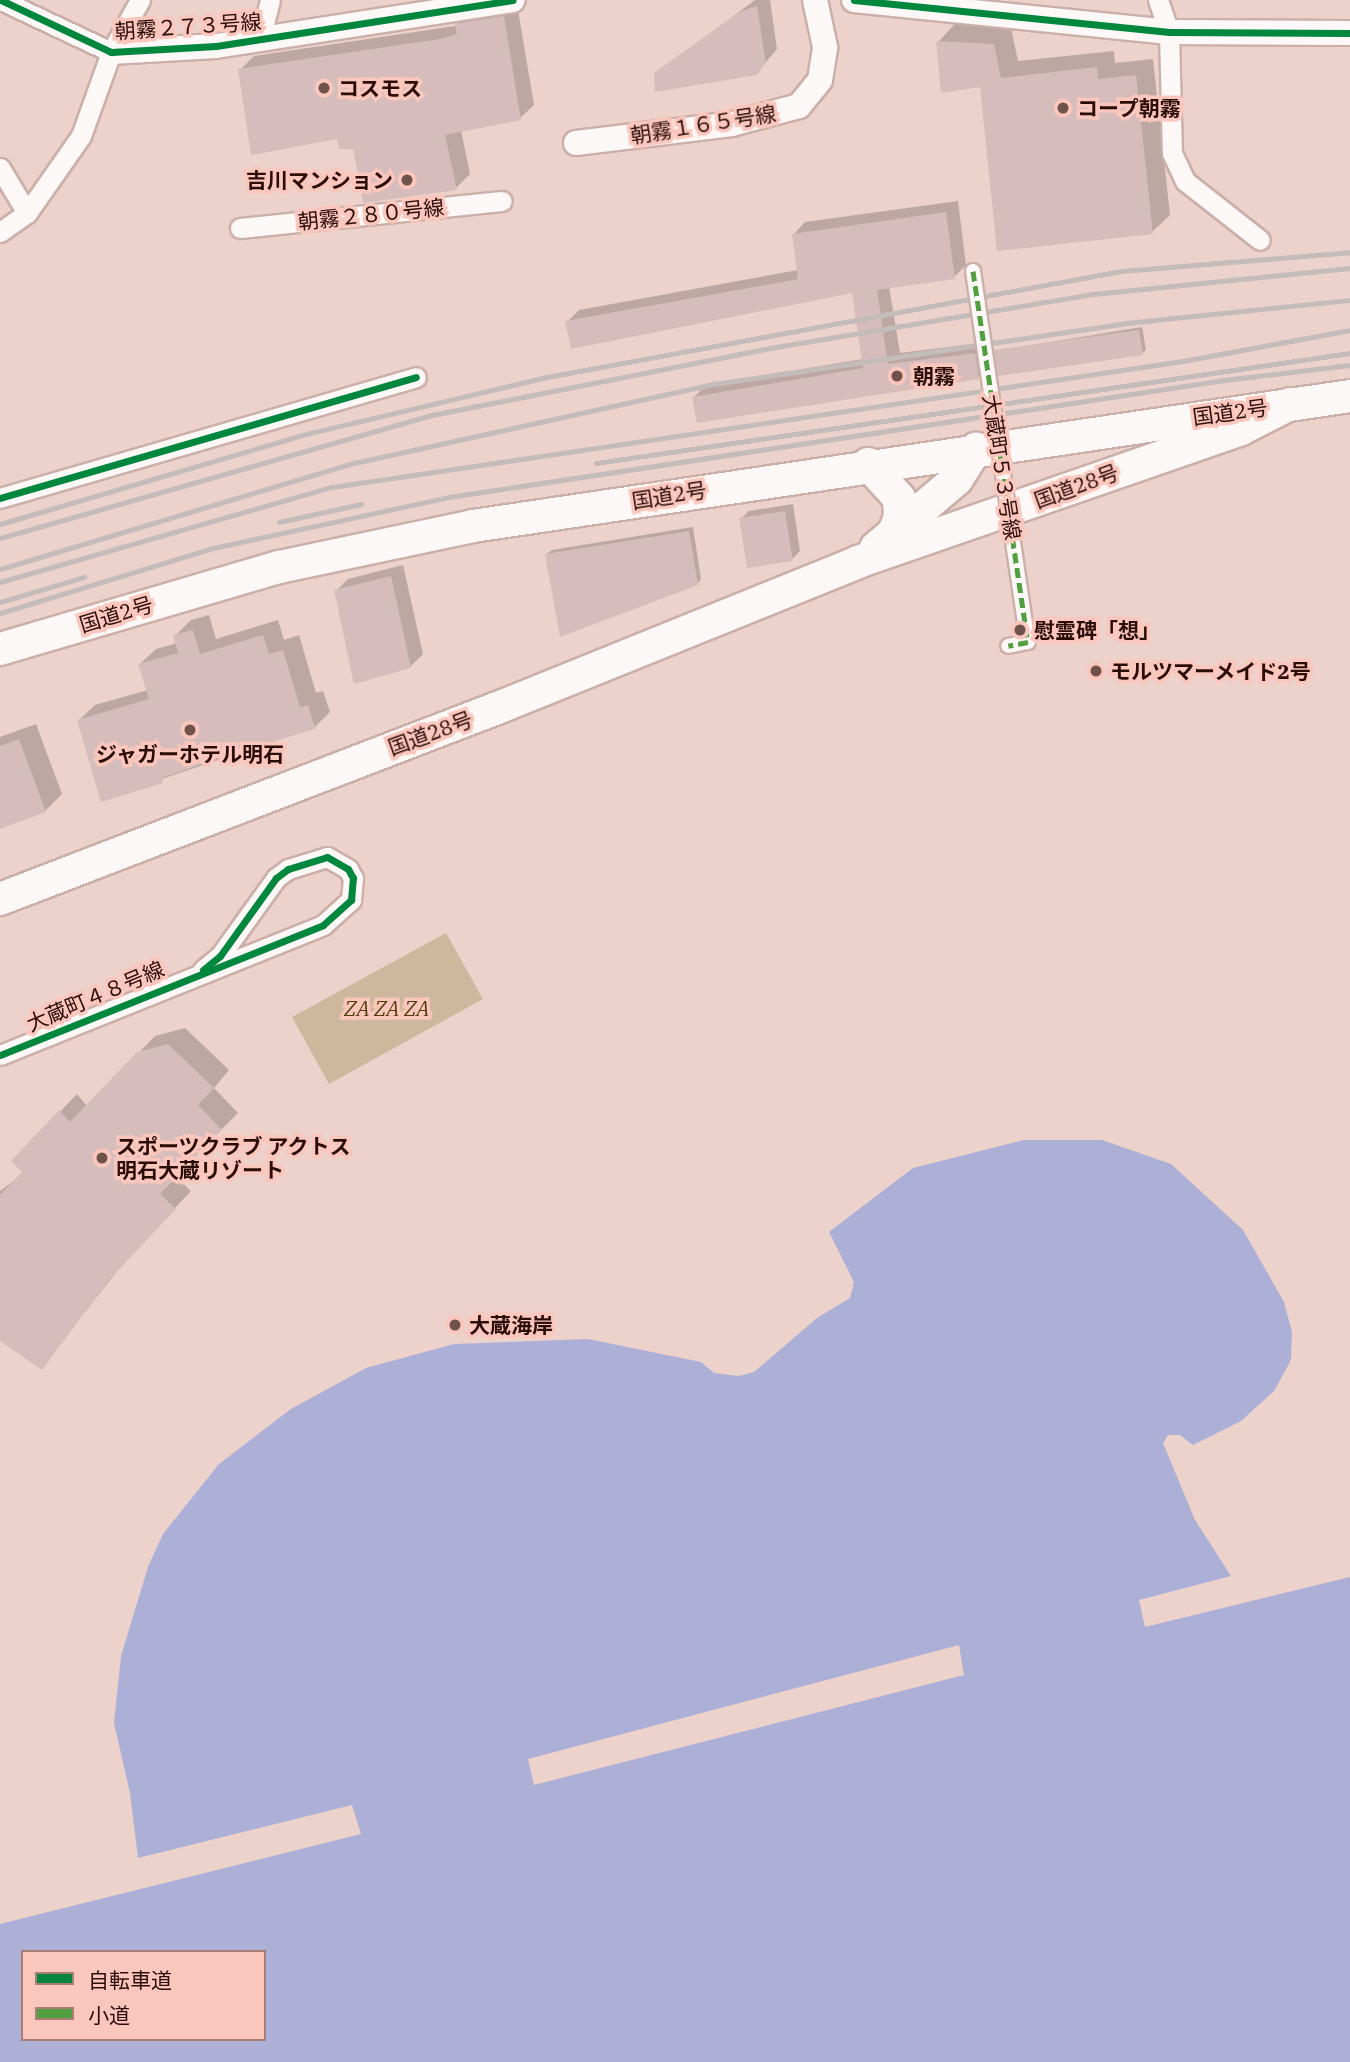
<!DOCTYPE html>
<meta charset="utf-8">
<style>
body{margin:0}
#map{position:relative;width:1350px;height:2062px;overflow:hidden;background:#edd1cb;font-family:"IBM Plex Serif","Noto Sans JP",serif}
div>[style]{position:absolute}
.green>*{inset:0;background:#cdb89e}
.water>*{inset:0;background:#acafd6}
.shadow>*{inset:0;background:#0003}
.building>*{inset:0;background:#d6bcbb}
.roads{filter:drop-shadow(2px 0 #cbafa9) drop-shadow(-2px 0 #cbafa9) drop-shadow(0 2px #cbafa9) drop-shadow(0 -2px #cbafa9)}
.minor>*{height:19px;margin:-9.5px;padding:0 9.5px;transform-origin:9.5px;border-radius:9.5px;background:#fcf8f7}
.tertiary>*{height:24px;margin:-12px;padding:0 12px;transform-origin:12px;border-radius:12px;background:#fcf8f7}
.trunk>*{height:32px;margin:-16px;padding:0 16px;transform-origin:16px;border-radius:16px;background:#fcf8f7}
.rail>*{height:5px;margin:-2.5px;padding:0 2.5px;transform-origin:2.5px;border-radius:2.5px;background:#c4bcba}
.bridges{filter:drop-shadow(2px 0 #cbafa9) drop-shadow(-2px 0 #cbafa9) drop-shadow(0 2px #cbafa9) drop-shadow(0 -2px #cbafa9)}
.pedestrian-bridge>*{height:14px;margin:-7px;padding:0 7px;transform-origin:7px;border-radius:7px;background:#fcf8f7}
.quiet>*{height:5px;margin-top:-2.5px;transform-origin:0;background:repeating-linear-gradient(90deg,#519f3e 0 10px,transparent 0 15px)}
.cycleway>*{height:7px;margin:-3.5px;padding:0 3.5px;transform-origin:3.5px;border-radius:3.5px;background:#00873e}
.dots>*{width:19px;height:19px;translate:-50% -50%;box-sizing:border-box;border:4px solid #fbc7bd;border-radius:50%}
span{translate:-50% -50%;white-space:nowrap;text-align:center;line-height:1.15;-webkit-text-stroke:7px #fbc7bd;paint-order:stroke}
.street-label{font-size:21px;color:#2b0d08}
.poi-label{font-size:21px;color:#2b0d08;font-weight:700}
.left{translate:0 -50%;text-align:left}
.right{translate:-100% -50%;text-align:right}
.park-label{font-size:21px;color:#4c3d09;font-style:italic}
.legend{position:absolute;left:21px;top:1950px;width:245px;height:91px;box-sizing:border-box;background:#fbc7bd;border:2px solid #a87d75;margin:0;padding:9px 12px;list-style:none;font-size:21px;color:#2b0d08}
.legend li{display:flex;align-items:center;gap:14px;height:35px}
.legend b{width:35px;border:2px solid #a87d75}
</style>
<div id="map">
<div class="green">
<div style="clip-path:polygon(446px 933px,483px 999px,329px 1084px,292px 1017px)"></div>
</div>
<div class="water">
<div style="clip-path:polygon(evenodd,1024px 1140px,1102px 1140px,1171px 1164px,1243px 1230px,1284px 1302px,1292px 1332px,1291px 1360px,1274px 1391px,1241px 1421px,1193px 1445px,1180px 1435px,1168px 1435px,1163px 1443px,1195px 1520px,1231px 1576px,1139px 1600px,1145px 1627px,1350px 1577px,1350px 2062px,0 2062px,0 1924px,361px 1834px,352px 1805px,138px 1858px,130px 1793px,114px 1723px,121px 1656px,148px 1567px,163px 1534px,219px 1464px,291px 1409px,366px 1368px,454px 1344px,588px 1339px,701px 1362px,714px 1373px,739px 1376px,754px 1372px,817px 1318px,850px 1298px,854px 1282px,829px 1232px,913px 1168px,1024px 1140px,959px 1645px,964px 1675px,534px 1785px,528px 1759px,959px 1645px,1024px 1140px,23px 1952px,264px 1952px,264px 2039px,23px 2039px,23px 1952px)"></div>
</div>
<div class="shadow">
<div style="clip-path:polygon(755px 0,770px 0,777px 49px,756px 74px,656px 74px)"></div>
<div style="clip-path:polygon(517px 4px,534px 105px,520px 118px,461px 130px,470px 174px,456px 188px,354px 147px,240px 70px,254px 56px,455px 26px,471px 11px)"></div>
<div style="clip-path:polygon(955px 24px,1011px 28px,1018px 61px,1114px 51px,1115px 63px,1153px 59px,1170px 215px,1152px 232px,981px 85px,938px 42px)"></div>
<div style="clip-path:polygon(958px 201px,966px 265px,954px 277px,889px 286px,900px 353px,987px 342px,990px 365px,978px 377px,694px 397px,706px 385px,863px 359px,853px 291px,567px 322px,579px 310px,798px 270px,794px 234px,805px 222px)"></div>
<div style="clip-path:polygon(1142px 327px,1146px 350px,1142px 353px,996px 351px)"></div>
<div style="clip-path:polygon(793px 504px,800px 551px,792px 559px,741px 519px,749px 511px)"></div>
<div style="clip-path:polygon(693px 527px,701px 579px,697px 584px,547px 554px,552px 550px)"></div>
<div style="clip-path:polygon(403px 565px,423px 654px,410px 667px,336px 591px,348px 579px)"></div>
<div style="clip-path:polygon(209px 615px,216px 639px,278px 620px,284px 640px,299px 635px,316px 693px,323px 691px,330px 712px,314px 728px,102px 799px,79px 720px,95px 705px,148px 690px,140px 664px,156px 649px,177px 643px,175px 636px,191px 620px)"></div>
<div style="clip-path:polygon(36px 724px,62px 794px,45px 811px,0 827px,0 737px)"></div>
<div style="clip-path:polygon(185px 1028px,229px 1070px,214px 1088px,238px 1113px,175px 1176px,191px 1191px,125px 1261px,41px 1368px,0 1338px,0 1191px,25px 1172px,13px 1161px,77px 1094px,87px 1106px,155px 1036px)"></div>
</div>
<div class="building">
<div style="clip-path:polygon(757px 6px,766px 63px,757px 75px,655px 92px,654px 73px,739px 12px)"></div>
<div style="clip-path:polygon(504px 16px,521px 120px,445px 135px,457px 190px,363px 203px,353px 149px,339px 149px,337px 139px,251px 155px,238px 69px,440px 39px,457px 34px,455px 24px)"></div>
<div style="clip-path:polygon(936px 41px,994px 44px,1001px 78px,1097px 67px,1098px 79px,1136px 75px,1153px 234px,997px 251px,980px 87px,941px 93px)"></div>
<div style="clip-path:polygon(946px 212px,955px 279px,877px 290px,888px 364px,975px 353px,979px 379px,697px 423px,692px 397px,863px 368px,852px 293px,571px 349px,565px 321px,798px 279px,792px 234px)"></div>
<div style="clip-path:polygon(1139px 330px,1143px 355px,998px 376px,994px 350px)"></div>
<div style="clip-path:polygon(785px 511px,793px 561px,747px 568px,739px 518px)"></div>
<div style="clip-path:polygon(689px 531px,698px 585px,560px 637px,545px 554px)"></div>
<div style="clip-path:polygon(391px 576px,411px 668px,354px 684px,334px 590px)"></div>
<div style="clip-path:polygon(193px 630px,200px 654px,263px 635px,269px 654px,283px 650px,300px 707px,308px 705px,315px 729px,222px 757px,162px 778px,163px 783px,101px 802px,77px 720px,149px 699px,138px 664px,178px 653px,173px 635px)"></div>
<div style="clip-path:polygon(19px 739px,46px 812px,0 829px,0 746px)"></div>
<div style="clip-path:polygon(168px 1044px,214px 1088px,198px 1105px,222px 1130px,160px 1194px,176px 1209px,109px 1280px,42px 1370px,0 1341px,0 1195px,22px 1172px,11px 1161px,59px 1110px,70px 1122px,137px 1052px)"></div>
</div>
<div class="roads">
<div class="minor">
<div style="left:1px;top:0;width:122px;rotate:25.3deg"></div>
<div style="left:1158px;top:0;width:34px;rotate:71deg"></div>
<div style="left:1169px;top:32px;width:121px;rotate:88.6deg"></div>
<div style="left:1172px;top:153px;width:31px;rotate:65deg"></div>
<div style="left:1185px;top:181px;width:95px;rotate:38.2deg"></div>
<div style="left:260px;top:40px;width:41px;rotate:-76deg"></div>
<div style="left:0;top:168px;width:52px;rotate:59deg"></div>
<div style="left:240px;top:228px;width:263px;rotate:-5.9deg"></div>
<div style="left:0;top:232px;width:33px;rotate:-35deg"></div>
<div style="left:27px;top:213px;width:94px;rotate:-55deg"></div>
<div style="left:81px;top:136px;width:89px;rotate:-70.3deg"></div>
<div style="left:111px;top:52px;width:60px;rotate:-60.9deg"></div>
<div style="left:0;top:498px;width:433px;rotate:-16.2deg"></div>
<div style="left:0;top:1055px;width:348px;rotate:-21.9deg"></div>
<div style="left:323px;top:925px;width:38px;rotate:-42deg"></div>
<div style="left:351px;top:900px;width:22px;rotate:-85deg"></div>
<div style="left:353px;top:878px;width:10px;rotate:-119deg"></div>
<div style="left:348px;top:869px;width:24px;rotate:-150deg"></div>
<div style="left:327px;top:857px;width:41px;rotate:162.9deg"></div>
<div style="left:288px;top:869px;width:15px;rotate:143deg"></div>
<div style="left:276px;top:878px;width:96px;rotate:125.7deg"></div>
<div style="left:220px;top:956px;width:22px;rotate:141deg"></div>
</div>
<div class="tertiary">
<div style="left:854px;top:0;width:317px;rotate:5.8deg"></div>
<div style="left:1169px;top:32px;width:181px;rotate:0.3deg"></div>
<div style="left:111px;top:52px;width:105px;rotate:-3.3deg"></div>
<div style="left:216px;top:46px;width:300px;rotate:-8.8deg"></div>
<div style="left:576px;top:143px;width:157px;rotate:-6.9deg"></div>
<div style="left:732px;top:124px;width:69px;rotate:-15deg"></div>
<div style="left:799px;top:106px;width:33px;rotate:-51deg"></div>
<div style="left:820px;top:80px;width:33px;rotate:-81deg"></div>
<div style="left:825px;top:47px;width:48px;rotate:-102deg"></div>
</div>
<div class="trunk">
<div style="left:868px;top:464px;width:46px;rotate:47.6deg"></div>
<div style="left:899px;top:498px;width:19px;rotate:87deg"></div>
<div style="left:900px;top:517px;width:19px;rotate:111deg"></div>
<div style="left:876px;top:548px;width:106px;rotate:-40.4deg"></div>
<div style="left:957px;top:479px;width:36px;rotate:-58deg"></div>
<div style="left:0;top:649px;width:291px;rotate:-16.4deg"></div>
<div style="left:279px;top:567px;width:198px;rotate:-11.9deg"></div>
<div style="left:473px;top:526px;width:887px;rotate:-8.43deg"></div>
<div style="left:0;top:899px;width:536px;rotate:-21.01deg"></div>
<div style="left:500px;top:707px;width:386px;rotate:-22deg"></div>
<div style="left:858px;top:562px;width:405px;rotate:-19.1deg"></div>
<div style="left:1241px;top:429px;width:55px;rotate:-27deg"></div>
</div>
</div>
<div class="rail">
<div style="left:596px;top:463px;width:762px;rotate:-8.3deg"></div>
<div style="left:279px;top:522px;width:84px;rotate:-12.4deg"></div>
<div style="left:0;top:524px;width:323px;rotate:-16.4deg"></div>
<div style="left:310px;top:433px;width:244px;rotate:-13.3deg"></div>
<div style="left:547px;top:377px;width:584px;rotate:-10.46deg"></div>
<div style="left:1121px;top:271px;width:230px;rotate:-4.7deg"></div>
<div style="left:0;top:538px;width:449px;rotate:-15.9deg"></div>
<div style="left:432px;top:415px;width:345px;rotate:-11.2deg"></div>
<div style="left:770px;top:348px;width:328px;rotate:-9.5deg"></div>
<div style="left:1094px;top:294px;width:257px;rotate:-5.8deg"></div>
<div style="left:0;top:569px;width:370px;rotate:-16.7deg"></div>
<div style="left:354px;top:463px;width:369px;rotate:-12.4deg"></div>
<div style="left:714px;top:384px;width:416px;rotate:-8.4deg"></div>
<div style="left:1126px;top:323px;width:225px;rotate:-5.9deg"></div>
<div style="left:0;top:582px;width:345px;rotate:-16deg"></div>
<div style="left:332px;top:487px;width:860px;rotate:-8.42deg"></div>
<div style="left:1183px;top:361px;width:170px;rotate:-10.5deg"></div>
<div style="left:0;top:602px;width:88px;rotate:-16.6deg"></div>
<div style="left:0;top:613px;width:223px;rotate:-17deg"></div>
<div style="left:213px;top:548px;width:241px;rotate:-12.2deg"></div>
<div style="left:449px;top:497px;width:784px;rotate:-8.58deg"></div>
<div style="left:1224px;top:380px;width:127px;rotate:-6.8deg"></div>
</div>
<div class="bridges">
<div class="pedestrian-bridge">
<div style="left:973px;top:271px;width:375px;rotate:81.6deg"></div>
<div style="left:1028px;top:642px;width:20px;rotate:169deg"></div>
</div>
</div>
<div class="quiet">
<div style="left:973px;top:271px;width:375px;rotate:81.6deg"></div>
<div style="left:1028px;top:642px;width:20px;rotate:169deg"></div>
</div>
<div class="cycleway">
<div style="left:1px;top:0;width:122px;rotate:25.3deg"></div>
<div style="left:111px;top:52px;width:105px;rotate:-3.3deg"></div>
<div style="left:216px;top:46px;width:300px;rotate:-8.8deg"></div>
<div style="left:854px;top:0;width:317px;rotate:5.8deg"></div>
<div style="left:1169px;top:32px;width:181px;rotate:0.3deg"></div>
<div style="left:0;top:498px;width:433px;rotate:-16.2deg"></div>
<div style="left:0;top:1055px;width:348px;rotate:-21.9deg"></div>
<div style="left:323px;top:925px;width:38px;rotate:-42deg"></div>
<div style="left:351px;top:900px;width:22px;rotate:-85deg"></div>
<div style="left:353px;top:878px;width:10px;rotate:-119deg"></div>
<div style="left:348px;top:869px;width:24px;rotate:-150deg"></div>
<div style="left:327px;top:857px;width:41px;rotate:162.9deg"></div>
<div style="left:288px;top:869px;width:15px;rotate:143deg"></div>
<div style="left:276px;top:878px;width:96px;rotate:125.7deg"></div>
<div style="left:220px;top:956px;width:22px;rotate:141deg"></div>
</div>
<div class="dots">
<div style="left:324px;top:88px;background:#6f524c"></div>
<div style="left:1063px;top:108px;background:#6f524c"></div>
<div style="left:407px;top:180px;background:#6f524c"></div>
<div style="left:897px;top:376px;background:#6f524c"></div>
<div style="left:1020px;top:630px;background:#6f524c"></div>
<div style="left:1096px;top:671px;background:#6f524c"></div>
<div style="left:190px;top:730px;background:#6f524c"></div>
<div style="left:102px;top:1158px;background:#6f524c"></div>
<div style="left:455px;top:1325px;background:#6f524c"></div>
</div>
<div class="street-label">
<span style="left:188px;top:26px;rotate:-4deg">朝霧２７３号線</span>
<span style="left:703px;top:124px;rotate:-9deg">朝霧１６５号線</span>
<span style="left:371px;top:214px;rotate:-6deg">朝霧２８０号線</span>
<span style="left:1230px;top:412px;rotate:-8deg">国道2号</span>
<span style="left:1002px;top:467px;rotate:81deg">大蔵町５３号線</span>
<span style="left:1076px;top:486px;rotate:-20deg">国道28号</span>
<span style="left:669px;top:495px;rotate:-9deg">国道2号</span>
<span style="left:116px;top:614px;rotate:-17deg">国道2号</span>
<span style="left:430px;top:733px;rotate:-20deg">国道28号</span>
<span style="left:95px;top:996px;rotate:-23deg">大蔵町４８号線</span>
</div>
<div class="poi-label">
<span class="left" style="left:338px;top:88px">コスモス</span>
<span class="left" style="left:1077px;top:108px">コープ朝霧</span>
<span class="right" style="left:393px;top:180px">吉川マンション</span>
<span class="left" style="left:913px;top:376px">朝霧</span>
<span class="left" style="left:1034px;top:630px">慰霊碑「想」</span>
<span class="left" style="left:1110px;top:671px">モルツマーメイド2号</span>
<span style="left:190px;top:754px">ジャガーホテル明石</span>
<span class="left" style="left:116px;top:1158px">スポーツクラブ アクトス<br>明石大蔵リゾート</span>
<span class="left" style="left:469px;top:1325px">大蔵海岸</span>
</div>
<div class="park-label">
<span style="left:387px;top:1008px">ZA ZA ZA</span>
</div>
<ul class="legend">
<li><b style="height:9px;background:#00873e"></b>自転車道</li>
<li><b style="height:9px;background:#519f3e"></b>小道</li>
</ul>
</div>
